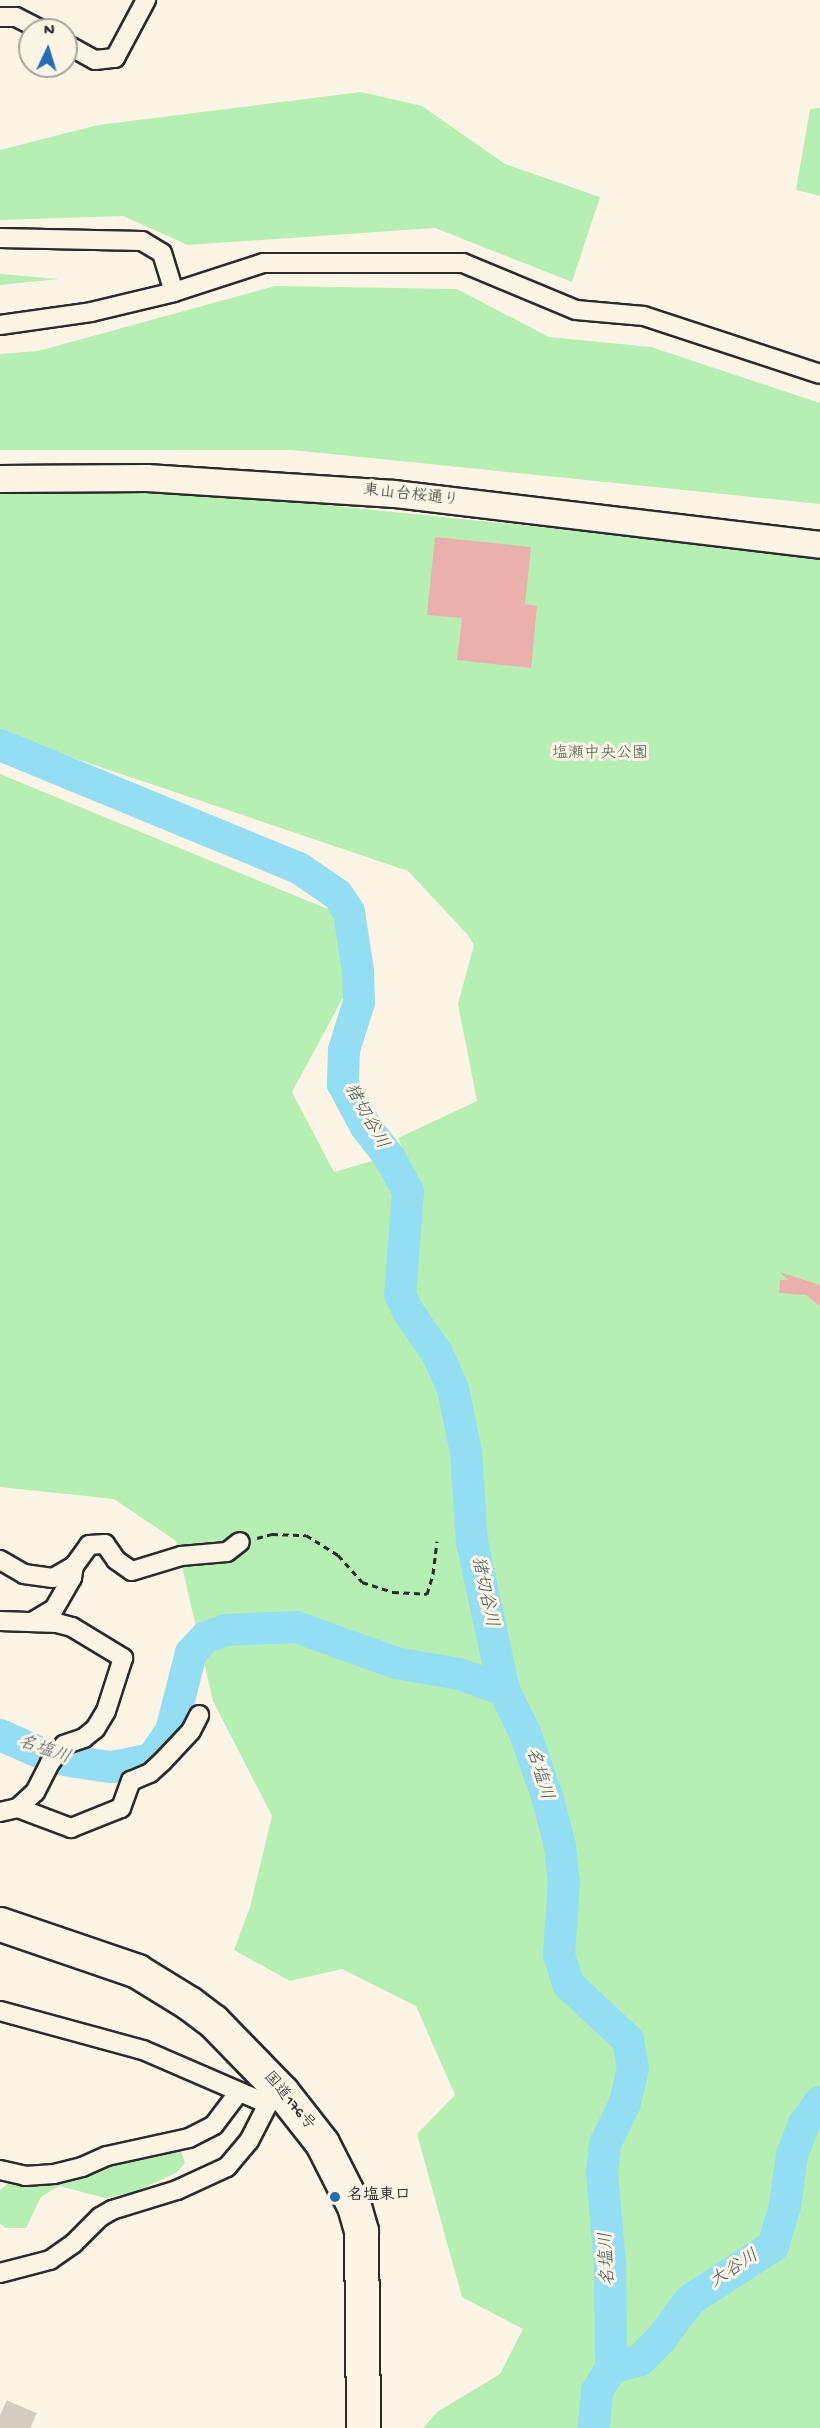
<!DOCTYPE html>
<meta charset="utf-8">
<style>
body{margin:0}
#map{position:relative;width:820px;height:2428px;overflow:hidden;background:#fcf5e5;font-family:"Gochi Hand","Klee One",sans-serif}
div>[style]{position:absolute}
.green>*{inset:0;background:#b6efb3}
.river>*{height:32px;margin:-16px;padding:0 16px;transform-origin:16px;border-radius:16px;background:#93def3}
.building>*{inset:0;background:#ebb0ac}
.highway-tunnel>*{height:33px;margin-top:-16.5px;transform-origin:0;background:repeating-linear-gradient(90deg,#d2cdc0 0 33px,transparent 0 49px)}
.path>*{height:3px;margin-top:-1.5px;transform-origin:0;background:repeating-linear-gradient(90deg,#2b2b2b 0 6px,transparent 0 10.5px)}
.roads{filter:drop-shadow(2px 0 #2b2b2b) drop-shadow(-2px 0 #2b2b2b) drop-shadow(0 2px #2b2b2b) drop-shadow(0 -2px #2b2b2b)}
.street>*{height:18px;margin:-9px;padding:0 9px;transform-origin:9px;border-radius:9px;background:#fcf5e5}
.secondary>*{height:26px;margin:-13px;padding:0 13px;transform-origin:13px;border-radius:13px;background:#fcf5e5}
.highway>*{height:33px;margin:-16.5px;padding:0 16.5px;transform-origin:16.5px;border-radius:16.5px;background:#fcf5e5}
.dots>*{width:16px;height:16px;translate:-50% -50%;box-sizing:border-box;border:3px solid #fcf5e5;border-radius:50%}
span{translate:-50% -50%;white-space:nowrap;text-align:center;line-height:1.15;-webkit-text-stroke:6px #fcf5e5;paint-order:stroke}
.street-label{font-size:16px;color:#2b2b2b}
.park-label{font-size:16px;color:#4e5c4d}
.poi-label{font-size:16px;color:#2b2b2b;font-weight:700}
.left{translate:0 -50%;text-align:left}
.water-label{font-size:18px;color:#45585d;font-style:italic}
.north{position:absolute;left:18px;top:18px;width:60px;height:60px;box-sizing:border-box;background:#fcf5e5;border:2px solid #a8a49b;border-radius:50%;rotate:4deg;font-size:16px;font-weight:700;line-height:24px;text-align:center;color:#2b2b2b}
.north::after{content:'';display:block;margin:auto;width:21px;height:27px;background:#1f6fb2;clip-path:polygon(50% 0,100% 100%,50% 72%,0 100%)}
</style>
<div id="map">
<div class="green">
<div style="clip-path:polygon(361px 92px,422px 106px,505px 164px,600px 197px,572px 282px,435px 228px,188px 245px,123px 216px,0 220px,0 150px,98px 125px)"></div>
<div style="clip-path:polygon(820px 108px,820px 196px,796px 190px,810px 109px)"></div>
<div style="clip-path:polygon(0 274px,59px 279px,0 285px)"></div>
<div style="clip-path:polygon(275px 286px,457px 289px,549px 337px,651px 347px,820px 403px,820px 504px,292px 450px,0 450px,0 354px,38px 351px)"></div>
<div style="clip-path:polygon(0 491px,209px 493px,820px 556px,820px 2428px,423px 2428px,437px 2412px,500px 2374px,523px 2329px,462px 2297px,417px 2134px,455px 2095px,416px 2006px,342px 1969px,290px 1981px,234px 1950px,250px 1907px,272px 1816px,213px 1701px,176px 1541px,114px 1499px,0 1487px,0 774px,335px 912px,345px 994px,292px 1092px,334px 1172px,404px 1152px,398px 1138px,477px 1101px,458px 1004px,474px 945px,467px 934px,408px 871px,0 733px)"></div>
<div style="clip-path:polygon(179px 2144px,185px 2163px,176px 2173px,134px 2192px,105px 2198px,59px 2186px,41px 2197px,26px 2228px,6px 2228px,0 2224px,0 2190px,26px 2169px,66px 2176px)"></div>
</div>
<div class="river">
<div style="left:0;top:745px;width:323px;rotate:22.4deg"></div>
<div style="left:299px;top:868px;width:47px;rotate:34.7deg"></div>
<div style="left:338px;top:895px;width:20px;rotate:57deg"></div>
<div style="left:349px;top:912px;width:60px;rotate:81.3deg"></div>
<div style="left:358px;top:971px;width:31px;rotate:88deg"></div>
<div style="left:359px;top:1002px;width:50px;rotate:107.4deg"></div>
<div style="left:344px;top:1050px;width:34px;rotate:92deg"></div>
<div style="left:343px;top:1084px;width:49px;rotate:61.9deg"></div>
<div style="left:366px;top:1127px;width:39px;rotate:52deg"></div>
<div style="left:390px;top:1158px;width:38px;rotate:62deg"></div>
<div style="left:408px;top:1192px;width:103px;rotate:94.4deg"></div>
<div style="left:400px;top:1295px;width:20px;rotate:63deg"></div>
<div style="left:409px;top:1313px;width:49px;rotate:55deg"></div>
<div style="left:437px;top:1353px;width:39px;rotate:66deg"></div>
<div style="left:453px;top:1389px;width:64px;rotate:78.3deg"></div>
<div style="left:466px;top:1452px;width:90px;rotate:86.2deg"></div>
<div style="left:472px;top:1542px;width:151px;rotate:77.8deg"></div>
<div style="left:504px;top:1690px;width:48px;rotate:64deg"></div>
<div style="left:525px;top:1733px;width:67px;rotate:70.8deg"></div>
<div style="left:547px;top:1796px;width:52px;rotate:75.4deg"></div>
<div style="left:560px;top:1846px;width:36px;rotate:84deg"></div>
<div style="left:564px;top:1882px;width:73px;rotate:93.9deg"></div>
<div style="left:559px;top:1955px;width:32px;rotate:72deg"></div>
<div style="left:569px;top:1985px;width:81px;rotate:43deg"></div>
<div style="left:628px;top:2040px;width:28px;rotate:80deg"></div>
<div style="left:633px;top:2068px;width:36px;rotate:103deg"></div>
<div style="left:625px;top:2103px;width:46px;rotate:116deg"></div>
<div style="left:605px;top:2144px;width:29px;rotate:96deg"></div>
<div style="left:602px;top:2173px;width:91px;rotate:85deg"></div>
<div style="left:610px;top:2264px;width:104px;rotate:89.4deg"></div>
<div style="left:611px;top:2368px;width:27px;rotate:121deg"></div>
<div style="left:597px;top:2391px;width:37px;rotate:95deg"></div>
<div style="left:0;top:1735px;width:55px;rotate:23.7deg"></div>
<div style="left:50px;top:1757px;width:25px;rotate:11deg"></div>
<div style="left:75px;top:1762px;width:37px;rotate:8deg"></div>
<div style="left:112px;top:1767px;width:41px;rotate:-11.3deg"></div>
<div style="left:152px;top:1759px;width:34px;rotate:-56deg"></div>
<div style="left:171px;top:1731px;width:81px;rotate:-75.6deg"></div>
<div style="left:191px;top:1653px;width:22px;rotate:-47deg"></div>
<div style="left:206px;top:1637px;width:21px;rotate:-19deg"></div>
<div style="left:226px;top:1630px;width:70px;rotate:-2.5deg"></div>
<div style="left:296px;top:1627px;width:106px;rotate:19.8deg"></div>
<div style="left:396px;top:1663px;width:64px;rotate:9.9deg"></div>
<div style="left:459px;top:1674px;width:48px;rotate:19.6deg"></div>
<div style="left:611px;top:2368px;width:30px;rotate:-15deg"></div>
<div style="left:640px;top:2360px;width:30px;rotate:-45deg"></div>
<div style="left:661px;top:2339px;width:49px;rotate:-53.4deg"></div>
<div style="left:690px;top:2300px;width:99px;rotate:-33deg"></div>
<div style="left:773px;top:2246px;width:42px;rotate:-73.3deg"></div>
<div style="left:785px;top:2206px;width:51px;rotate:-82.2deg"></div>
<div style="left:792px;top:2155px;width:33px;rotate:-69deg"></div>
<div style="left:804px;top:2124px;width:27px;rotate:-54deg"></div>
</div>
<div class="building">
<div style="clip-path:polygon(435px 537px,531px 547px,525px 604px,537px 606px,531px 668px,457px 660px,462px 618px,427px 615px)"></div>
<div style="clip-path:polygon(780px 1272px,820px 1285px,820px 1306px,806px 1295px,779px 1293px,780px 1280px,788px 1280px)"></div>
</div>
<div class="highway-tunnel">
<div style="left:0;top:2415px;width:33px;rotate:23deg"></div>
</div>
<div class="path">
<div style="left:257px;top:1538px;width:16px;rotate:-15deg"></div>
<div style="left:272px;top:1534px;width:34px;rotate:2deg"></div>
<div style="left:306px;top:1535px;width:38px;rotate:32deg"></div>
<div style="left:338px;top:1555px;width:36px;rotate:48deg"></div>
<div style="left:362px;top:1582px;width:33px;rotate:18deg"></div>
<div style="left:393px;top:1592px;width:34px;rotate:3deg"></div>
<div style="left:427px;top:1594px;width:21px;rotate:-73deg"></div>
<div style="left:433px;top:1574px;width:33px;rotate:-83deg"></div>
</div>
<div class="roads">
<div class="street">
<div style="left:0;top:17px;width:16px"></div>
<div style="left:16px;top:17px;width:28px;rotate:27deg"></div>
<div style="left:66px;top:44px;width:33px;rotate:29deg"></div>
<div style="left:95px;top:60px;width:20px;rotate:-6deg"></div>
<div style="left:115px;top:58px;width:66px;rotate:-61.9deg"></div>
<div style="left:0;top:238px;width:142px;rotate:1.2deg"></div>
<div style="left:142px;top:241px;width:23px;rotate:31deg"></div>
<div style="left:162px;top:253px;width:41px;rotate:72.9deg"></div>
<div style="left:0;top:325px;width:92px;rotate:-8.1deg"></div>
<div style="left:91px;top:312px;width:85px;rotate:-13.5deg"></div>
<div style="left:174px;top:292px;width:94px;rotate:-18deg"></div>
<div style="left:263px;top:263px;width:200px"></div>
<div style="left:463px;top:263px;width:122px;rotate:22.6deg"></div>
<div style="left:576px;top:310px;width:68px;rotate:5deg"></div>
<div style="left:644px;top:316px;width:185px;rotate:18.2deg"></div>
<div style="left:0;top:1560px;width:28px;rotate:30deg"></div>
<div style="left:24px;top:1574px;width:29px;rotate:8deg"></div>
<div style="left:53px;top:1578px;width:24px;rotate:-30deg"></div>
<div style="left:74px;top:1566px;width:26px;rotate:-54deg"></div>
<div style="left:89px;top:1545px;width:16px;rotate:-4deg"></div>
<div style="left:105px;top:1544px;width:19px;rotate:55deg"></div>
<div style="left:116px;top:1560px;width:19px;rotate:35deg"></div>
<div style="left:132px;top:1571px;width:51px;rotate:-17deg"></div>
<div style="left:181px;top:1556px;width:46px;rotate:-5deg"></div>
<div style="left:227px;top:1552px;width:16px;rotate:-38deg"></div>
<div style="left:0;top:1621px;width:57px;rotate:2deg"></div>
<div style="left:57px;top:1623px;width:16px;rotate:15deg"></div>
<div style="left:72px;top:1627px;width:60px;rotate:31.3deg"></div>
<div style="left:123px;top:1658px;width:56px;rotate:107.8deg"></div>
<div style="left:106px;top:1711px;width:21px;rotate:121deg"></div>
<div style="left:95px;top:1729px;width:14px;rotate:141deg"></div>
<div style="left:84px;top:1738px;width:21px;rotate:161deg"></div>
<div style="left:64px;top:1745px;width:23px;rotate:128deg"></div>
<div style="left:50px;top:1763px;width:33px;rotate:117deg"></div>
<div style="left:35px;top:1792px;width:23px;rotate:137deg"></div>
<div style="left:32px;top:1622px;width:26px;rotate:-31deg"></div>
<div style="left:54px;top:1609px;width:36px;rotate:-60deg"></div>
<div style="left:72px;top:1578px;width:12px;rotate:-81deg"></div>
<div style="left:0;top:1812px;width:18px;rotate:-13deg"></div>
<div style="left:18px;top:1808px;width:57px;rotate:20.7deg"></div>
<div style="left:71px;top:1828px;width:54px;rotate:-21.8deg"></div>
<div style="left:121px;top:1808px;width:29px;rotate:-70deg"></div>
<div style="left:131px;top:1781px;width:21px;rotate:-23deg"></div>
<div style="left:150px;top:1773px;width:16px;rotate:-43deg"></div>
<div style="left:162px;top:1762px;width:42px;rotate:-46.9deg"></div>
<div style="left:191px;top:1731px;width:18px;rotate:-63deg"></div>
<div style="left:0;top:2011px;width:148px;rotate:15.3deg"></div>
<div style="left:143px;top:2050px;width:136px;rotate:23.4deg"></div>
<div style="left:0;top:2170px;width:26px;rotate:13deg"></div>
<div style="left:25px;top:2176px;width:29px;rotate:-4deg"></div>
<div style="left:54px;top:2174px;width:29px;rotate:-14deg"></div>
<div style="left:82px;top:2167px;width:27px;rotate:-24deg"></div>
<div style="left:107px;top:2156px;width:84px;rotate:-12.4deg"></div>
<div style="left:189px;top:2138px;width:28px;rotate:-27deg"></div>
<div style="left:214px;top:2125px;width:41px;rotate:-52.9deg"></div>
<div style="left:0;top:2273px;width:52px;rotate:-14.6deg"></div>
<div style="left:50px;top:2260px;width:29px;rotate:-35deg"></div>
<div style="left:74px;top:2243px;width:37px;rotate:-45deg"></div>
<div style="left:100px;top:2217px;width:14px;rotate:-30deg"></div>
<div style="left:112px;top:2210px;width:68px;rotate:-17.1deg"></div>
<div style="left:177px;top:2190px;width:55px;rotate:-24.7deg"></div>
<div style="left:227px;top:2167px;width:34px;rotate:-50deg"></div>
<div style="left:249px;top:2141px;width:42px;rotate:-62.8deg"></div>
<div style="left:268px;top:2104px;width:18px;rotate:-41deg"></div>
</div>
<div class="secondary">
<div style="left:0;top:479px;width:147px;rotate:-0.4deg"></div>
<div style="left:147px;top:478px;width:248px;rotate:3.7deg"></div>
<div style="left:394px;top:494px;width:429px;rotate:6.8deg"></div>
</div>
<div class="highway">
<div style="left:0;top:1924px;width:145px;rotate:18.9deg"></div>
<div style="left:137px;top:1971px;width:61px;rotate:31.6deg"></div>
<div style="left:189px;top:2003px;width:30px;rotate:37deg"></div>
<div style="left:213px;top:2021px;width:99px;rotate:45.8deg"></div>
<div style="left:282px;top:2092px;width:65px;rotate:51.9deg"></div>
<div style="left:322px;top:2143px;width:71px;rotate:63.1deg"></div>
<div style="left:354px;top:2206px;width:26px;rotate:74deg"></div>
<div style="left:361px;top:2231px;width:197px;rotate:89.4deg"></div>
</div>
</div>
<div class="dots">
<div style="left:335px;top:2197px;background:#1f6fb2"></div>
</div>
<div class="street-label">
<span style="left:411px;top:497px;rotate:6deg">東山台桜通り</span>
<span style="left:288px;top:2102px;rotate:50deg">国道176号</span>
</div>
<div class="park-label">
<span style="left:600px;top:755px">塩瀬中央公園</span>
</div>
<div class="poi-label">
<span class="left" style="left:347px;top:2197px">名塩東口</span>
</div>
<div class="water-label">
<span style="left:365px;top:1117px;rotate:61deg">猪切谷川</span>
<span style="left:483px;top:1592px;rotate:78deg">猪切谷川</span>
<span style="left:44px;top:1751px;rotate:19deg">名塩川</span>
<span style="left:538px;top:1774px;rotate:73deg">名塩川</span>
<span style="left:609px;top:2259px;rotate:-93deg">名塩川</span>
<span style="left:735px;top:2270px;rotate:-33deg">大谷川</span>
</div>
<div class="north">N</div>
</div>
